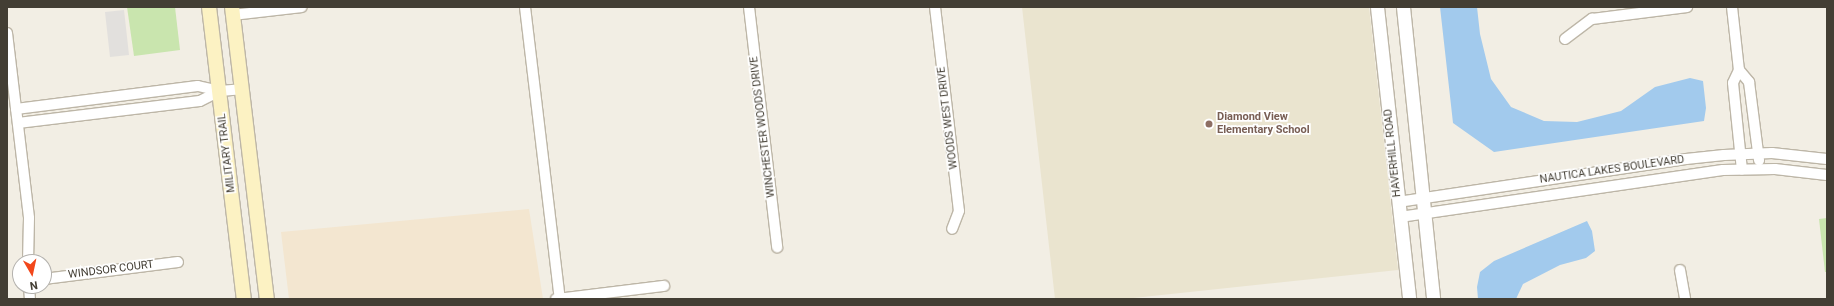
<!DOCTYPE html>
<style>
body{margin:0}
#map{position:relative;width:1834px;height:306px;overflow:hidden;background:#f2eee4;font-family:Roboto,sans-serif}
div>[style]{position:absolute}
.commercial>*{inset:0;background:#f3e6d0}
.education>*{inset:0;background:#eae4cf}
.green>*{inset:0;background:#c9e5ae}
.parking>*{inset:0;background:#e2e0dd}
.water>*{inset:0;background:#a2caed}
.roads{filter:drop-shadow(1px 0 #bdb6a7) drop-shadow(-1px 0 #bdb6a7) drop-shadow(0 1px #bdb6a7) drop-shadow(0 -1px #bdb6a7)}
.minor>*{height:10px;margin:-5px;padding:0 5px;transform-origin:5px;border-radius:5px;background:#fff}
.tertiary>*{height:13px;margin:-6.5px;padding:0 6.5px;transform-origin:6.5px;border-radius:6.5px;background:#fff}
.secondary>*{height:14px;margin:-7px;padding:0 7px;transform-origin:7px;border-radius:7px;background:#fcf2c3}
.dots>*{width:11px;height:11px;translate:-50% -50%;box-sizing:border-box;border:2px solid #fff;border-radius:50%}
span{translate:-50% -50%;white-space:nowrap;text-align:center;line-height:1.15;-webkit-text-stroke:3.5px #fff;paint-order:stroke}
.street-label{font-size:11px;color:#433e34}
.education-label{font-size:11px;color:#785e54;font-weight:700}
.left{translate:0 -50%;text-align:left}
.frame{position:absolute;inset:0;border:8px solid #433e34;pointer-events:none}
.north{position:absolute;left:12px;top:254px;width:40px;height:40px;box-sizing:border-box;background:#fff;border:1px solid #b4b2ae;border-radius:50%;rotate:171deg;font-size:11px;font-weight:700;line-height:16px;text-align:center;color:#433e34}
.north::after{content:'';display:block;margin:auto;width:14px;height:18px;background:#f2471b;clip-path:polygon(50% 0,100% 100%,50% 72%,0 100%)}
</style>
<div id="map">
<div class="commercial">
<div style="clip-path:polygon(529px 209px,543px 299px,289px 299px,281px 232px)"></div>
</div>
<div class="education">
<div style="clip-path:polygon(1022px 7px,1369px 7px,1398px 270px,1124px 299px,1055px 299px)"></div>
</div>
<div class="green">
<div style="clip-path:polygon(127px 7px,175px 7px,180px 50px,134px 56px)"></div>
<div style="clip-path:polygon(1827px 218px,1827px 272px,1825px 272px,1819px 219px)"></div>
</div>
<div class="parking">
<div style="clip-path:polygon(124px 10px,129px 55px,110px 57px,105px 12px)"></div>
</div>
<div class="water">
<div style="clip-path:polygon(1440px 7px,1477px 7px,1480px 34px,1491px 79px,1511px 107px,1544px 121px,1577px 122px,1621px 111px,1655px 87px,1690px 78px,1703px 81px,1706px 108px,1704px 121px,1494px 152px,1453px 123px)"></div>
<div style="clip-path:polygon(1587px 221px,1592px 231px,1595px 251px,1586px 258px,1560px 265px,1523px 284px,1516px 299px,1478px 299px,1477px 287px,1480px 272px,1494px 261px)"></div>
</div>
<div class="roads">
<div class="minor">
<div style="left:525px;top:7px;width:294px;rotate:83.2deg"></div>
<div style="left:749px;top:7px;width:242px;rotate:83.3deg"></div>
<div style="left:935px;top:7px;width:205px;rotate:83.3deg"></div>
<div style="left:959px;top:211px;width:19px;rotate:111deg"></div>
<div style="left:1732px;top:7px;width:63px;rotate:83.7deg"></div>
<div style="left:1739px;top:70px;width:14px;rotate:115deg"></div>
<div style="left:1733px;top:83px;width:87px;rotate:84.1deg"></div>
<div style="left:233px;top:15px;width:69px;rotate:-6.6deg"></div>
<div style="left:7px;top:33px;width:186px;rotate:83.2deg"></div>
<div style="left:29px;top:218px;width:44px;rotate:91.3deg"></div>
<div style="left:1565px;top:39px;width:34px;rotate:-37deg"></div>
<div style="left:1592px;top:19px;width:96px;rotate:-7.2deg"></div>
<div style="left:1739px;top:70px;width:16px;rotate:50deg"></div>
<div style="left:1749px;top:82px;width:79px;rotate:82.7deg"></div>
<div style="left:16px;top:109px;width:183px;rotate:-7.2deg"></div>
<div style="left:198px;top:86px;width:23px;rotate:13deg"></div>
<div style="left:18px;top:123px;width:183px;rotate:-6.9deg"></div>
<div style="left:200px;top:101px;width:22px;rotate:-27deg"></div>
<div style="left:220px;top:91px;width:21px;rotate:-5deg"></div>
<div style="left:1398px;top:202px;width:291px;rotate:-8.5deg"></div>
<div style="left:1686px;top:159px;width:38px;rotate:-6deg"></div>
<div style="left:1724px;top:155px;width:48px;rotate:-2.4deg"></div>
<div style="left:1772px;top:153px;width:55px;rotate:6.2deg"></div>
<div style="left:1400px;top:217px;width:326px;rotate:-8.3deg"></div>
<div style="left:1723px;top:170px;width:52px;rotate:-1.1deg"></div>
<div style="left:1775px;top:169px;width:52px;rotate:6.6deg"></div>
<div style="left:1680px;top:270px;width:29px;rotate:80deg"></div>
<div style="left:44px;top:279px;width:135px;rotate:-7.2deg"></div>
<div style="left:29px;top:286px;width:13px;rotate:86deg"></div>
<div style="left:556px;top:299px;width:109px;rotate:-6.9deg"></div>
</div>
<div class="tertiary">
<div style="left:1377px;top:7px;width:294px;rotate:83.7deg"></div>
<div style="left:1403px;top:7px;width:294px;rotate:84.1deg"></div>
</div>
<div class="secondary">
<div style="left:209px;top:7px;width:294px;rotate:83.2deg"></div>
<div style="left:232px;top:7px;width:294px;rotate:83.2deg"></div>
</div>
</div>
<div class="dots">
<div style="left:1209px;top:124px;background:#8d6e63"></div>
</div>
<div class="street-label">
<span style="left:948px;top:118px;rotate:-97deg">WOODS WEST DRIVE</span>
<span style="left:763px;top:127px;rotate:-97deg">WINCHESTER WOODS DRIVE</span>
<span style="left:227px;top:153px;rotate:-97deg">MILITARY TRAIL</span>
<span style="left:1393px;top:153px;rotate:-96deg">HAVERHILL ROAD</span>
<span style="left:1612px;top:170px;rotate:-8deg">NAUTICA LAKES BOULEVARD</span>
<span style="left:111px;top:270px;rotate:-7deg">WINDSOR COURT</span>
</div>
<div class="education-label">
<span class="left" style="left:1217px;top:124px">Diamond View<br>Elementary School</span>
</div>
<div class="frame"></div>
<div class="north">N</div>
</div>
